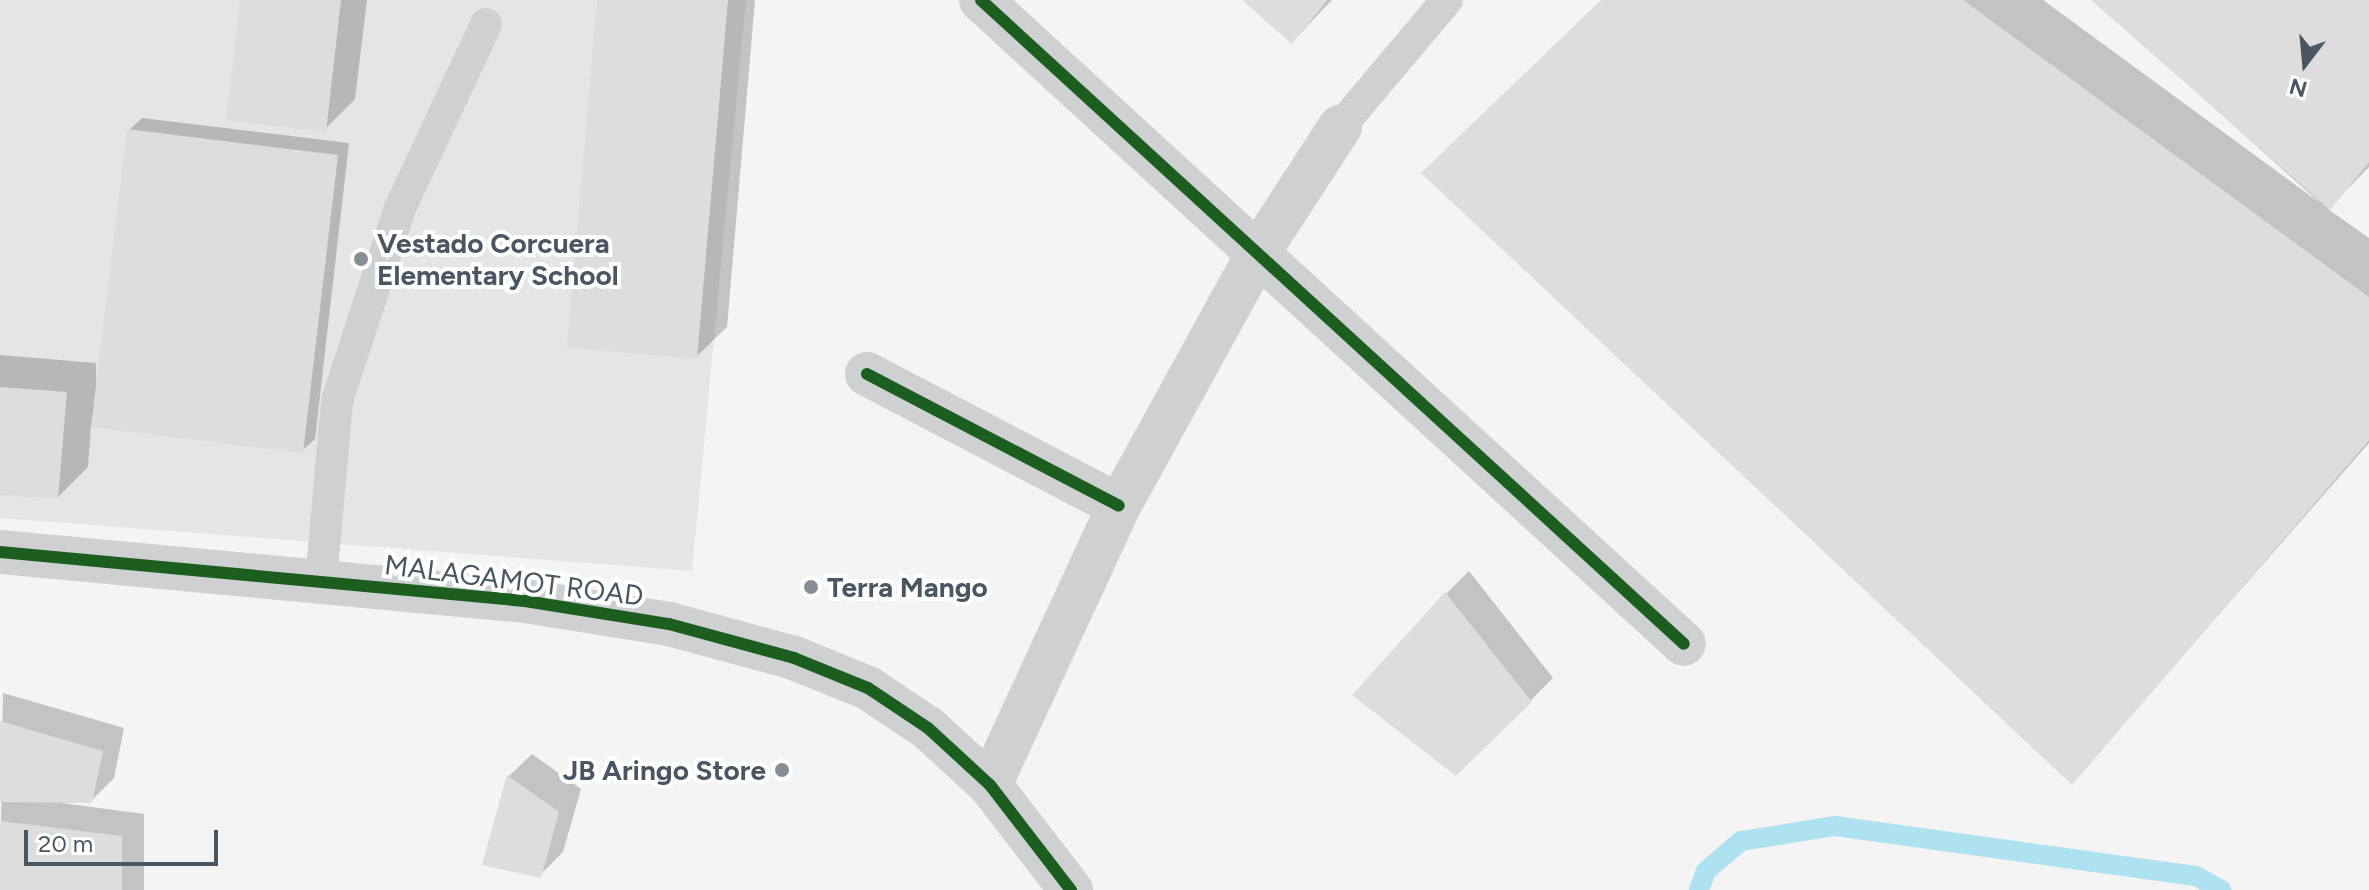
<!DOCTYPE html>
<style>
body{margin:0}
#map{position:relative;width:2369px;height:890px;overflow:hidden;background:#f4f4f4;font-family:Figtree,sans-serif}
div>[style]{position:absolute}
.education>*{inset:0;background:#e6e5e6}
.shadow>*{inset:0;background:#0003}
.stream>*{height:20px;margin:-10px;padding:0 10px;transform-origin:10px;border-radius:10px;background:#aee2f0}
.building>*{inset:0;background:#ddddde}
.service>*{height:32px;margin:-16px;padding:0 16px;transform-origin:16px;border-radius:16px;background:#ced0d2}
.minor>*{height:44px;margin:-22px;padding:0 22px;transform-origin:22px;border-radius:22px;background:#ced0d2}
.tertiary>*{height:44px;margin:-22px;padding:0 22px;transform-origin:22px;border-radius:22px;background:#ced0d2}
.cycleway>*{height:12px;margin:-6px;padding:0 6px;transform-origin:6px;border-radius:6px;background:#1b5e20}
.dots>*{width:22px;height:22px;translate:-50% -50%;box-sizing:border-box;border:4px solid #fff;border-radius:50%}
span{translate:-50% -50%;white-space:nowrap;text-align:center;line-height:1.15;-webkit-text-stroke:8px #fff;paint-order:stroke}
.poi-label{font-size:28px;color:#4a5661;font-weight:700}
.left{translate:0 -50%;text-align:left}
.right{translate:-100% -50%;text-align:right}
.street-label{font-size:28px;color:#4a5661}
.north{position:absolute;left:2265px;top:24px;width:80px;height:80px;-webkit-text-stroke:6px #fff;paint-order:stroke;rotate:196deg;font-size:22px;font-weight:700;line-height:32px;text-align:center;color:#4a5661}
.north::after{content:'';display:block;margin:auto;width:28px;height:36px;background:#4a5661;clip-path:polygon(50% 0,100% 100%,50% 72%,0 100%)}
.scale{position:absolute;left:24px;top:830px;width:194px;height:36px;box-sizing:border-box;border:4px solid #4a5661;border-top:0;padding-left:10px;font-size:24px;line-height:28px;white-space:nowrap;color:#4a5661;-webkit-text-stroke:6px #fff;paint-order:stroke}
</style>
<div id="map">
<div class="education">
<div style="clip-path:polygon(0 0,746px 0,692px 571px,0 518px)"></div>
</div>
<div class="shadow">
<div style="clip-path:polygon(242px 0,367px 0,355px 99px,325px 129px)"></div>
<div style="clip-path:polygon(599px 0,755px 0,727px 327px,696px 357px)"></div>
<div style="clip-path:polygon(1245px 0,1332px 0,1292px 42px)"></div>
<div style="clip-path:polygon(1602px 0,2043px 0,2320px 203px,2094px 0,2369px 0,2369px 167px,2328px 209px,2369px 238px,2369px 443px,2072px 782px)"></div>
<div style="clip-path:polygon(142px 118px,349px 143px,315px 439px,302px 451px,91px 425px,88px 467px,58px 497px,0 493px,0 355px,96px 363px,96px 404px,129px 130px)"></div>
<div style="clip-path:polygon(1469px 571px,1553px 678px,1530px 701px,1446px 594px)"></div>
<div style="clip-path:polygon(3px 693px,124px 728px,114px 778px,91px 801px,62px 803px,144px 814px,144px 890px,0 890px)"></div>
<div style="clip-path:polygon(532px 754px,581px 789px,563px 852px,540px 875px,484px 864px,509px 776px)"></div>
</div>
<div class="stream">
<div style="left:1699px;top:890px;width:20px;rotate:-70deg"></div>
<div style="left:1706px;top:871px;width:46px;rotate:-40.6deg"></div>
<div style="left:1741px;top:841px;width:95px;rotate:-9.1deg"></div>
<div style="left:1835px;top:826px;width:364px;rotate:7.9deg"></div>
<div style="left:2196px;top:876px;width:29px;rotate:29deg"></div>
</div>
<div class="building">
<div style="clip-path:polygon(240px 0,341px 0,326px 132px,226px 120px)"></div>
<div style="clip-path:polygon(597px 0,728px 0,697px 359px,567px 347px)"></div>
<div style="clip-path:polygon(1242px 0,1327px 0,1292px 44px)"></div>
<div style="clip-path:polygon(1601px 0,1963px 0,2369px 297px,2369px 440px,2072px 785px,1421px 173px)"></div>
<div style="clip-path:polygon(2091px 0,2369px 0,2369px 162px,2330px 210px)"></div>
<div style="clip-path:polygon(127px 129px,338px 155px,303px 453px,91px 427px)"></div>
<div style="clip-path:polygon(0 387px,67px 392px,58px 499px,0 495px)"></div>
<div style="clip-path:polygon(1445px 592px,1532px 702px,1456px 776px,1352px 695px)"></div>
<div style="clip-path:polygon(0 721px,103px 751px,92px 803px,0 802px)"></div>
<div style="clip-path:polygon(507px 775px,559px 812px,541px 878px,482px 865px)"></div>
<div style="clip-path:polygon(0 821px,122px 836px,122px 890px,0 890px)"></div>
</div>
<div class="service">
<div style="left:1340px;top:127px;width:166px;rotate:-49.9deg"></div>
<div style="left:321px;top:581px;width:181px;rotate:-84.9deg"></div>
<div style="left:337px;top:401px;width:203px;rotate:-71.9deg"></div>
<div style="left:400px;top:208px;width:203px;rotate:-64.9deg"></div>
</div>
<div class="minor">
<div style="left:981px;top:0;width:953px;rotate:42.49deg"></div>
<div style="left:867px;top:374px;width:284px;rotate:27.6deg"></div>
<div style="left:990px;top:785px;width:307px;rotate:-65.2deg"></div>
<div style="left:1119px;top:506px;width:292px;rotate:-61.2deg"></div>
<div style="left:1260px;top:250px;width:147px;rotate:-57deg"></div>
</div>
<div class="tertiary">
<div style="left:0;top:552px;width:527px;rotate:5.33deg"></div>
<div style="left:525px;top:601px;width:146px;rotate:9.1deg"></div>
<div style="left:669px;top:624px;width:130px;rotate:15.2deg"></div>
<div style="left:794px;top:658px;width:80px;rotate:22.1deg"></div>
<div style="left:868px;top:688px;width:72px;rotate:33.7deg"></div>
<div style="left:928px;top:728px;width:84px;rotate:42.6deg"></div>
<div style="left:990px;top:785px;width:133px;rotate:52.4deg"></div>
</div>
<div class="cycleway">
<div style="left:981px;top:0;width:953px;rotate:42.49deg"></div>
<div style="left:867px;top:374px;width:284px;rotate:27.6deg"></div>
<div style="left:0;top:552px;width:527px;rotate:5.33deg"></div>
<div style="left:525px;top:601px;width:146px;rotate:9.1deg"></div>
<div style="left:669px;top:624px;width:130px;rotate:15.2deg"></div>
<div style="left:794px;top:658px;width:80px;rotate:22.1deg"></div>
<div style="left:868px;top:688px;width:72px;rotate:33.7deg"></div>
<div style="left:928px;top:728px;width:84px;rotate:42.6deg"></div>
<div style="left:990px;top:785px;width:133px;rotate:52.4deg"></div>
</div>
<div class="dots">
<div style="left:361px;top:259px;background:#868d94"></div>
<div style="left:811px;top:587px;background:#868d94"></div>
<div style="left:782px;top:770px;background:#868d94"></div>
</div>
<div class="poi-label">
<span class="left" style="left:377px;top:259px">Vestado Corcuera<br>Elementary School</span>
<span class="left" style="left:827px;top:587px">Terra Mango</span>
<span class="right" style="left:766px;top:770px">JB Aringo Store</span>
</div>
<div class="street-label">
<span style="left:514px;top:580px;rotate:7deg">MALAGAMOT ROAD</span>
</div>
<div class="north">N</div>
<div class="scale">20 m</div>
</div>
